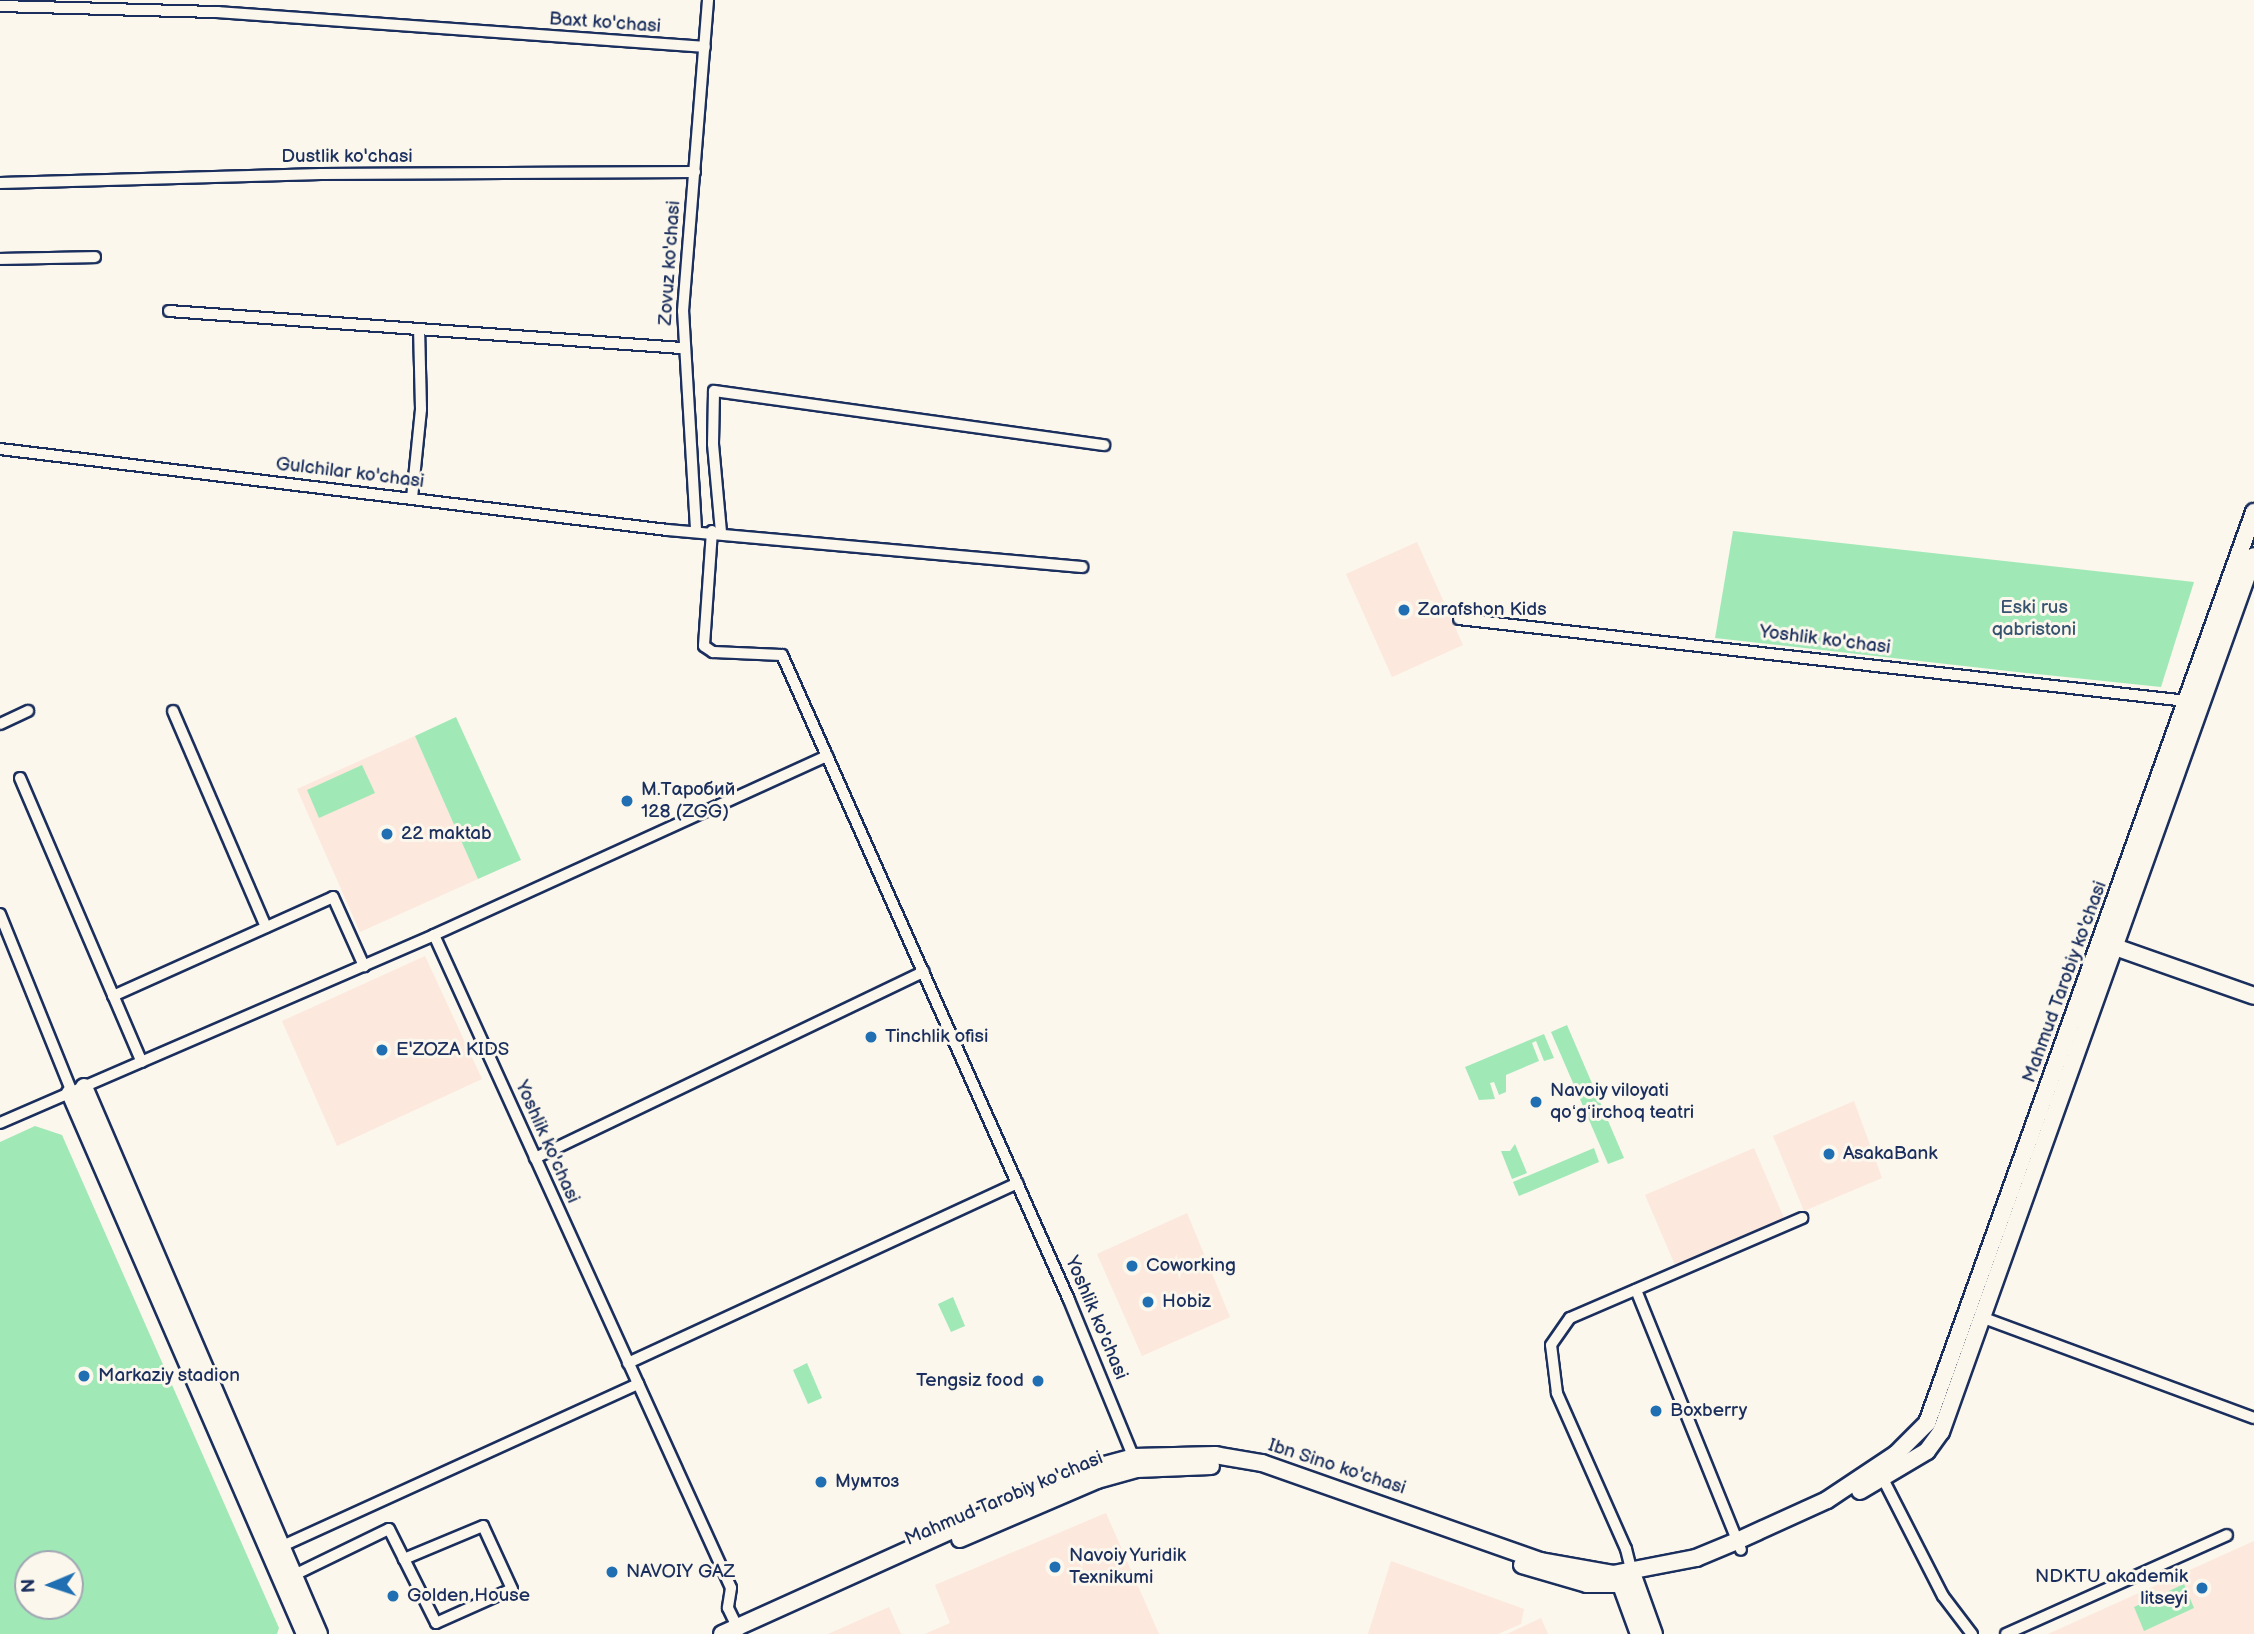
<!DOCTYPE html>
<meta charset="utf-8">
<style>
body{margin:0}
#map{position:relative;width:2254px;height:1634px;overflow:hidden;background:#fbf7ec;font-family:"Balsamiq Sans",sans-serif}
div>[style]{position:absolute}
.built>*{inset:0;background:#fce8dc}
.green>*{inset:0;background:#a0e9b7}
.roads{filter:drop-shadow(2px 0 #1b2f5e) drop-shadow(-2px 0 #1b2f5e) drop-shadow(0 2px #1b2f5e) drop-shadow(0 -2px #1b2f5e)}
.street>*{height:10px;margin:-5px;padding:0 5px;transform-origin:5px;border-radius:5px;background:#fbf7ec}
.secondary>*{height:16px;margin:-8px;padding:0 8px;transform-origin:8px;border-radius:8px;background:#fbf7ec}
.dots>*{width:19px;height:19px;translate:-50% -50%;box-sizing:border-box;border:4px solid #fbf7ec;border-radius:50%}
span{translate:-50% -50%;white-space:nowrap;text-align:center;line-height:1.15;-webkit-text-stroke:6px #fbf7ec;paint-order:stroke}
.street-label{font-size:19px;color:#1b2f5e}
.park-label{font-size:19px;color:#365470}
.poi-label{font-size:19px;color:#1b2f5e}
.left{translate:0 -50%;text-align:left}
.right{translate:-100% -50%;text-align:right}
.north{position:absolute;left:14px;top:1550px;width:70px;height:70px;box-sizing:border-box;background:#fbf7ec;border:2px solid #a1a7b3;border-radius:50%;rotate:268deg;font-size:19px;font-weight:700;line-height:28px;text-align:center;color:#1b2f5e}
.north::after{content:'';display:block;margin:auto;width:24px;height:32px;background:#1f6fb2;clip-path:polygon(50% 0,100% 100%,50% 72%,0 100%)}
</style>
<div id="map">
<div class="built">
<div style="clip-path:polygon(1417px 542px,1463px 645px,1392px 677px,1346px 574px)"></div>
<div style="clip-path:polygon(415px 736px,478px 879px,360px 932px,297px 789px)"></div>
<div style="clip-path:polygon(425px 956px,482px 1079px,337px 1146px,282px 1021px)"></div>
<div style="clip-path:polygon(1854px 1101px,1882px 1178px,1804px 1211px,1773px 1136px)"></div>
<div style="clip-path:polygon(1754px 1148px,1784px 1218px,1675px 1265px,1645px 1195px)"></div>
<div style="clip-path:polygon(1187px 1213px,1230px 1317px,1142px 1356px,1097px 1254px)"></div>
<div style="clip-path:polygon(1106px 1513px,1159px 1634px,925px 1634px,950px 1623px,935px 1585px)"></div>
<div style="clip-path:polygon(2254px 1541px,2254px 1634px,2048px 1634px)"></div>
<div style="clip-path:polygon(1391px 1561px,1524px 1609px,1521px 1624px,1498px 1634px,1368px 1634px)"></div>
<div style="clip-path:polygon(889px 1607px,901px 1634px,828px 1634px)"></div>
<div style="clip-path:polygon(1541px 1618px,1548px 1634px,1507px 1634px)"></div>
</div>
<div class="green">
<div style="clip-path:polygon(1733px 531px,2194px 582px,2161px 687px,2026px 673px,1715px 638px)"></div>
<div style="clip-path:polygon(456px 717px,521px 860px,478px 879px,415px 736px)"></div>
<div style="clip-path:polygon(362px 765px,375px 793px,319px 818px,307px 790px)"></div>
<div style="clip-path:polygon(1567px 1025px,1624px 1158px,1608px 1164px,1551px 1032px)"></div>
<div style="clip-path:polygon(1544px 1034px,1554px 1058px,1544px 1061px,1536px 1041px,1532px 1043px,1539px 1061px,1506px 1075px,1506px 1092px,1499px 1095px,1494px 1082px,1490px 1083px,1495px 1099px,1479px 1100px,1465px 1067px)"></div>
<div style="clip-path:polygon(evenodd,35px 1126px,62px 1135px,279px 1628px,277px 1634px,0 1634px,0 1142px,35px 1126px,28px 1564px,70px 1564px,70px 1606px,28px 1606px,28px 1564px)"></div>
<div style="clip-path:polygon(1515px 1144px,1527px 1173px,1512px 1179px,1501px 1151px,1510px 1151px)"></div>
<div style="clip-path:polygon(1594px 1148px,1599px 1162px,1519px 1196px,1513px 1182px)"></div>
<div style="clip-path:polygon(953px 1297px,965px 1326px,951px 1332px,938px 1304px)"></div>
<div style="clip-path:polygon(807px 1363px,822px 1398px,808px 1404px,793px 1370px)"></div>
<div style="clip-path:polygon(2184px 1584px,2194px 1608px,2144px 1631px,2134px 1607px)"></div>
</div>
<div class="roads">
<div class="street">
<div style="left:0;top:6px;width:218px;rotate:1.6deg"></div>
<div style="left:218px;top:12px;width:488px;rotate:4.1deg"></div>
<div style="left:0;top:183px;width:321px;rotate:-1.6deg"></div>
<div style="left:321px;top:174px;width:374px;rotate:-0.3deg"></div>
<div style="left:0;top:259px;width:95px;rotate:-1.2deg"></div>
<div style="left:169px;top:311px;width:514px;rotate:4.13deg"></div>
<div style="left:0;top:449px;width:672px;rotate:6.92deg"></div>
<div style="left:667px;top:530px;width:417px;rotate:5.1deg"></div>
<div style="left:412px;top:498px;width:89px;rotate:-84.2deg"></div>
<div style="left:421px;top:409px;width:80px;rotate:-91.4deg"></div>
<div style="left:696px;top:529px;width:218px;rotate:-93.4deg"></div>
<div style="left:683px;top:311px;width:312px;rotate:-85.4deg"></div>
<div style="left:712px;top:531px;width:115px;rotate:94deg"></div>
<div style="left:704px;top:646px;width:11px;rotate:34deg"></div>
<div style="left:713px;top:652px;width:69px;rotate:2.5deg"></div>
<div style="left:782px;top:655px;width:706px;rotate:66.01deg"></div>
<div style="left:1069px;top:1300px;width:176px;rotate:67.7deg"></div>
<div style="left:721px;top:532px;width:88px;rotate:-95.2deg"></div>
<div style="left:713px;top:444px;width:53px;rotate:-88.9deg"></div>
<div style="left:714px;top:391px;width:394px;rotate:7.9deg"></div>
<div style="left:1459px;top:619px;width:733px;rotate:6.43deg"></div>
<div style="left:173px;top:711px;width:235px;rotate:66.7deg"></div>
<div style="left:0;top:724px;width:31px;rotate:-25deg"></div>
<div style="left:20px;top:778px;width:309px;rotate:66.8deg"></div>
<div style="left:0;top:914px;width:192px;rotate:68deg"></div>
<div style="left:434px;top:935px;width:717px;rotate:65.54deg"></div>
<div style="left:731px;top:1588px;width:20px;rotate:99deg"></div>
<div style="left:728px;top:1608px;width:25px;rotate:64deg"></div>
<div style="left:113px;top:996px;width:241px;rotate:-24.2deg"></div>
<div style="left:333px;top:897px;width:76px;rotate:65.8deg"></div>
<div style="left:0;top:1123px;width:473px;rotate:-23.4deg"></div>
<div style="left:434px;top:935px;width:432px;rotate:-24.5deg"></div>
<div style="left:535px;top:1158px;width:431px;rotate:-25.6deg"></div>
<div style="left:1636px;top:1290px;width:280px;rotate:68deg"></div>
<div style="left:1981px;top:1317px;width:291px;rotate:20.3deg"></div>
<div style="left:628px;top:1363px;width:429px;rotate:-24.8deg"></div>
<div style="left:1880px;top:1473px;width:138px;rotate:62.9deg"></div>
<div style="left:1943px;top:1596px;width:48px;rotate:52.7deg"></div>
<div style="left:278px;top:1548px;width:396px;rotate:-24.5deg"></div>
<div style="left:1632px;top:1573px;width:25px;rotate:-104deg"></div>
<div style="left:1626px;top:1549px;width:171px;rotate:-113.9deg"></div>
<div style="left:1557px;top:1393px;width:48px;rotate:-97.1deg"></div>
<div style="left:1551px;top:1345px;width:33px;rotate:-55deg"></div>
<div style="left:1570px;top:1318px;width:253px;rotate:-23.3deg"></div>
<div style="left:288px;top:1578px;width:112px;rotate:-25.9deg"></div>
<div style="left:389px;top:1529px;width:105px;rotate:63.4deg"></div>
<div style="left:436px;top:1623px;width:83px;rotate:-24.1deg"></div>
<div style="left:512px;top:1589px;width:69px;rotate:-114.7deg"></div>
<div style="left:483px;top:1526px;width:86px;rotate:157.3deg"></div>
<div style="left:2006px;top:1634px;width:242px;rotate:-24.1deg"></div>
</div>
<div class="secondary">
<div style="left:2115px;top:947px;width:147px;rotate:19.4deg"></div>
<div style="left:84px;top:1087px;width:595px;rotate:66.75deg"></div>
<div style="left:70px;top:1093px;width:590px;rotate:66.52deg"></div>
<div style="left:1860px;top:1491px;width:78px;rotate:-30.8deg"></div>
<div style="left:1927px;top:1451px;width:24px;rotate:-54deg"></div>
<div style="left:1941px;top:1432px;width:930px;rotate:-70.34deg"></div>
<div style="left:960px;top:1539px;width:149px;rotate:-23.3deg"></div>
<div style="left:1097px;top:1480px;width:41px;rotate:-15.4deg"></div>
<div style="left:1137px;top:1469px;width:74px;rotate:-2.3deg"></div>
<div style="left:1522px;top:1565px;width:68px;rotate:16.3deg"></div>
<div style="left:1587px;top:1584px;width:32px"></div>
<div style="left:1632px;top:1573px;width:65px;rotate:70.2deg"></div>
<div style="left:1617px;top:1574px;width:64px;rotate:69.9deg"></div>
<div style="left:722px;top:1634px;width:399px;rotate:-24.3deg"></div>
<div style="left:1086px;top:1470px;width:50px;rotate:-15.2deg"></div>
<div style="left:1134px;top:1457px;width:81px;rotate:-1.4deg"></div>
<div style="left:1215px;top:1455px;width:48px;rotate:9.7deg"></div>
<div style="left:1262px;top:1463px;width:296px;rotate:19.4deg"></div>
<div style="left:1541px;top:1561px;width:73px;rotate:10.2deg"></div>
<div style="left:1613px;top:1574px;width:85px;rotate:-10.9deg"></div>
<div style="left:1696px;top:1558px;width:44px;rotate:-22.5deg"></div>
<div style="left:1737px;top:1541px;width:99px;rotate:-24.5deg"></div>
<div style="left:1827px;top:1500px;width:83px;rotate:-33.7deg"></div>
<div style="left:1896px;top:1454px;width:44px;rotate:-45deg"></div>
<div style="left:1927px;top:1423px;width:968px;rotate:-70.25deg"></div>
</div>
</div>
<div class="dots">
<div style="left:1404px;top:610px;background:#1f6fb2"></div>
<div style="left:627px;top:801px;background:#1f6fb2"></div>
<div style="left:387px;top:834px;background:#1f6fb2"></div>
<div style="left:871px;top:1037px;background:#1f6fb2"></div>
<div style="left:382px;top:1050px;background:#1f6fb2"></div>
<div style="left:1536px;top:1102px;background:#1f6fb2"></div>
<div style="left:1829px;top:1154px;background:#1f6fb2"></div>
<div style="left:1132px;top:1266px;background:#1f6fb2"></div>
<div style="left:1148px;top:1302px;background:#1f6fb2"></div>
<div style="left:84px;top:1376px;background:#1f6fb2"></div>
<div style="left:1038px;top:1381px;background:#1f6fb2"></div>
<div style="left:1656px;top:1411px;background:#1f6fb2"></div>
<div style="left:821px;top:1482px;background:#1f6fb2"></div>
<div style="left:1055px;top:1567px;background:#1f6fb2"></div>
<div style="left:612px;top:1572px;background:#1f6fb2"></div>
<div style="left:2202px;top:1588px;background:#1f6fb2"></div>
<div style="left:393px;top:1596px;background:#1f6fb2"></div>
</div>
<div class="street-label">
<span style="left:605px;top:23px;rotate:4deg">Baxt ko'chasi</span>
<span style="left:347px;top:157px">Dustlik ko'chasi</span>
<span style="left:670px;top:263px;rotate:-86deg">Zovuz ko'chasi</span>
<span style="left:350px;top:473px;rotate:7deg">Gulchilar ko'chasi</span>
<span style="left:1825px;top:640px;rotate:7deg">Yoshlik ko'chasi</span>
<span style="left:2065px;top:982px;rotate:-70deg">Mahmud Tarobiy ko'chasi</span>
<span style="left:547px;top:1142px;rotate:66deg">Yoshlik ko'chasi</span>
<span style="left:1096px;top:1318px;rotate:67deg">Yoshlik ko'chasi</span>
<span style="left:1337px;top:1467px;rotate:18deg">Ibn Sino ko'chasi</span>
<span style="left:1004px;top:1499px;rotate:-23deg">Mahmud Tarobiy ko'chasi</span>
</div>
<div class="park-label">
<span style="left:2034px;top:619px">Eski rus<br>qabristoni</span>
</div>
<div class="poi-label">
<span class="left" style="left:1418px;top:610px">Zarafshon Kids</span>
<span class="left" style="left:641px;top:801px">М.Таробий<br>128 (ZGG)</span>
<span class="left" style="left:401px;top:834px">22 maktab</span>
<span class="left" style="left:885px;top:1037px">Tinchlik ofisi</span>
<span class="left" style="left:396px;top:1050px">E'ZOZA KIDS</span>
<span class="left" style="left:1550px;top:1102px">Navoiy viloyati<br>qoʻgʻirchoq teatri</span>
<span class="left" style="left:1843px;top:1154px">AsakaBank</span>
<span class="left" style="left:1146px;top:1266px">Coworking</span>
<span class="left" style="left:1162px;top:1302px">Hobiz</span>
<span class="left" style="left:98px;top:1376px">Markaziy stadion</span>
<span class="right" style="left:1024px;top:1381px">Tengsiz food</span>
<span class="left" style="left:1670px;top:1411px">Boxberry</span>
<span class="left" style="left:835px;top:1482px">Мумтоз</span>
<span class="left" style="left:1069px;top:1567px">Navoiy Yuridik<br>Texnikumi</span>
<span class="left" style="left:626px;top:1572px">NAVOIY GAZ</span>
<span class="right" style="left:2188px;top:1588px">NDKTU akademik<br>litseyi</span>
<span class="left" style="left:407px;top:1596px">Golden House</span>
</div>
<div class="north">N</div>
</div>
